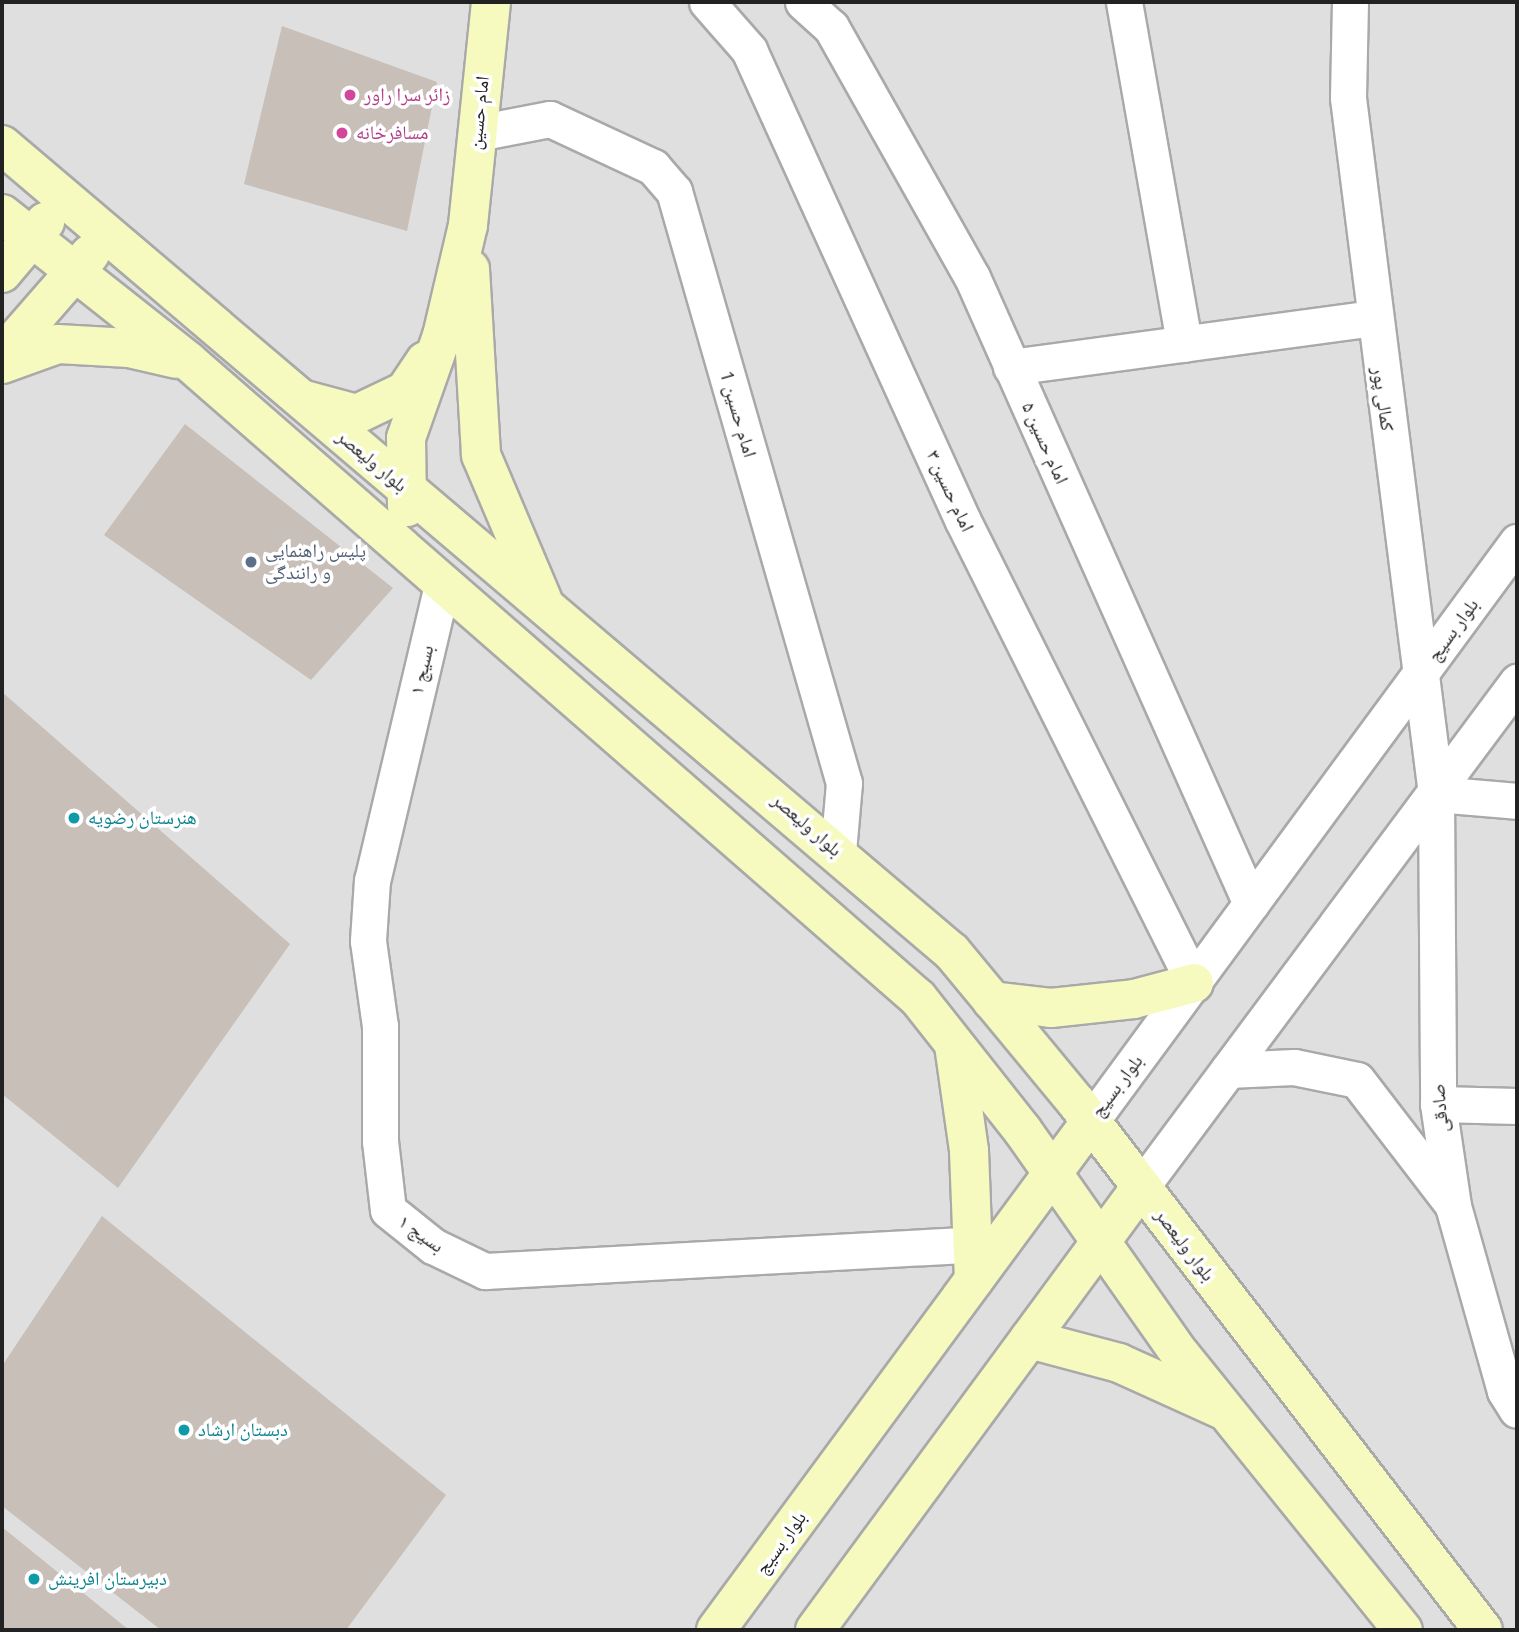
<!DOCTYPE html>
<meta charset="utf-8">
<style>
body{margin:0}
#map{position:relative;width:1519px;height:1632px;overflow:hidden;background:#f2efe9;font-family:Ubuntu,"Noto Naskh Arabic",sans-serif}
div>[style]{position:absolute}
.residential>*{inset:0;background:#e0dfdf}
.building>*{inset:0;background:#c7bfb8}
.roads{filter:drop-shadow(2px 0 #a9a9a9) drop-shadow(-2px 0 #a9a9a9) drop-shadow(0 2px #a9a9a9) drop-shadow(0 -2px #a9a9a9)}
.street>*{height:35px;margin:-17.5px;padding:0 17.5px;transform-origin:17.5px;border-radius:17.5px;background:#fff}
.secondary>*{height:38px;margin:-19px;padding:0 19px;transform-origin:19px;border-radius:19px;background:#f7fabf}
.dots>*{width:19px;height:19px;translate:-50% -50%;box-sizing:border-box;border:4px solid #fff;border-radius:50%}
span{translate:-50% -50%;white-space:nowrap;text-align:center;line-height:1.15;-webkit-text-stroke:7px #fff;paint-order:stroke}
.hotel-label{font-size:19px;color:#b23c85}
.left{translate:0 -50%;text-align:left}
.street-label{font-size:19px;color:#222}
.service-label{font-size:19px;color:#4e5e75}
.culture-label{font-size:19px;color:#0d838f}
.frame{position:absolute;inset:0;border:4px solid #222;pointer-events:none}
</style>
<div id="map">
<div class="residential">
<div style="clip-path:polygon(2px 2px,1517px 2px,1517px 1630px,2px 1630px)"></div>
</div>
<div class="building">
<div style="clip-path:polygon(282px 26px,437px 82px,407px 231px,244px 184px)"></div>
<div style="clip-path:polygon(185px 424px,393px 588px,311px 680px,104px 535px)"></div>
<div style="clip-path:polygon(2px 692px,290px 944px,118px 1188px,2px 1094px)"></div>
<div style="clip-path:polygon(102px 1216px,446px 1495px,346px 1630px,161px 1630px,2px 1506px,2px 1366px)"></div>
<div style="clip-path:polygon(2px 1527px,129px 1630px,2px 1630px)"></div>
</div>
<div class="roads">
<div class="street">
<div style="left:707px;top:2px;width:64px;rotate:48.8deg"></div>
<div style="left:749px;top:50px;width:517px;rotate:65.57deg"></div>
<div style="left:963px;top:521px;width:517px;rotate:63.43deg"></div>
<div style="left:803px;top:2px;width:38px;rotate:42deg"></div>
<div style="left:831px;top:27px;width:287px;rotate:60.6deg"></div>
<div style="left:972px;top:277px;width:686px;rotate:66.01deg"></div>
<div style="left:1124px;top:2px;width:347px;rotate:80deg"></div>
<div style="left:1350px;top:2px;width:96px;rotate:91.2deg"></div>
<div style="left:1348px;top:98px;width:702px;rotate:82.79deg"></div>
<div style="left:1436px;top:794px;width:310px;rotate:89.6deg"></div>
<div style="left:1438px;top:1104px;width:103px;rotate:81.6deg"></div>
<div style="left:1453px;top:1206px;width:192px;rotate:74.3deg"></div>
<div style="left:1505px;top:1391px;width:22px;rotate:58deg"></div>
<div style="left:477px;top:133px;width:74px;rotate:-10.9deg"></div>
<div style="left:550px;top:119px;width:114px;rotate:25deg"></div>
<div style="left:653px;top:167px;width:32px;rotate:49deg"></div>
<div style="left:674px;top:191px;width:616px;rotate:73.98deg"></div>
<div style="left:844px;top:783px;width:68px;rotate:95deg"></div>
<div style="left:1011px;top:367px;width:364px;rotate:-7.7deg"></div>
<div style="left:442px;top:585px;width:303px;rotate:103.3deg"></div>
<div style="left:372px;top:880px;width:61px;rotate:93.8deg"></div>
<div style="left:368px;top:941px;width:86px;rotate:82deg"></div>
<div style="left:380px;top:1026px;width:115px;rotate:90deg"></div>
<div style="left:380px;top:1141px;width:69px;rotate:83.4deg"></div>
<div style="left:388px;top:1210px;width:58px;rotate:38.7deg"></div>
<div style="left:433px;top:1246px;width:58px;rotate:25.7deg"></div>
<div style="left:485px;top:1271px;width:517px;rotate:-3.11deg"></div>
<div style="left:1436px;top:794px;width:81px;rotate:4.9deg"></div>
<div style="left:1228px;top:1070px;width:66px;rotate:-2.6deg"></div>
<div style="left:1294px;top:1067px;width:64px;rotate:11.7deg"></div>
<div style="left:1357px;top:1080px;width:156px;rotate:52.5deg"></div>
<div style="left:1438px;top:1104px;width:79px;rotate:1.5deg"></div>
<div style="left:1091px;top:1121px;width:719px;rotate:-53.66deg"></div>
<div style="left:1141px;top:1187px;width:630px;rotate:-53.33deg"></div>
</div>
<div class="secondary">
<div style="left:2px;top:145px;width:1246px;rotate:40.35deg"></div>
<div style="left:952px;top:952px;width:196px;rotate:50.4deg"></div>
<div style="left:1077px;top:1103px;width:665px;rotate:52.39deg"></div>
<div style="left:2px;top:214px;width:237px;rotate:38.3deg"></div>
<div style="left:188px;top:361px;width:969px;rotate:41.11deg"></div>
<div style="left:918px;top:998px;width:169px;rotate:51.7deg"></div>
<div style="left:1023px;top:1131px;width:273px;rotate:54.9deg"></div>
<div style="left:1180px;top:1354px;width:355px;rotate:51.1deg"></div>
<div style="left:470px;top:269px;width:186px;rotate:86.6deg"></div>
<div style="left:481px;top:455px;width:156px;rotate:67deg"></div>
<div style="left:2px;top:273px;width:67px;rotate:-49.9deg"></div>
<div style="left:2px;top:355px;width:134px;rotate:-48.9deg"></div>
<div style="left:2px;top:364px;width:59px;rotate:-19.7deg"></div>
<div style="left:58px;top:344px;width:71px;rotate:3.2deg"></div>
<div style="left:129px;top:348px;width:49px;rotate:12.9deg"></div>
<div style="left:305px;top:400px;width:54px;rotate:15.1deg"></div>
<div style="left:357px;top:414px;width:53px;rotate:-25.6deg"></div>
<div style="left:405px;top:391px;width:36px;rotate:-56deg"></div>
<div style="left:407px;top:507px;width:69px;rotate:-90.8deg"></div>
<div style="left:406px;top:438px;width:108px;rotate:-70.6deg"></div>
<div style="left:442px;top:336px;width:114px;rotate:-76.8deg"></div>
<div style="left:468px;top:225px;width:224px;rotate:-84.1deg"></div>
<div style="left:992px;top:1001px;width:59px;rotate:6.8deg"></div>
<div style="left:1051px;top:1008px;width:83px;rotate:-6.2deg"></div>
<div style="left:1134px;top:999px;width:62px;rotate:-14.9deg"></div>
<div style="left:954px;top:1045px;width:107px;rotate:81.9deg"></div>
<div style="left:969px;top:1151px;width:129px;rotate:87.8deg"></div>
<div style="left:1029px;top:1339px;width:93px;rotate:14.9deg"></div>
<div style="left:1119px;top:1363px;width:112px;rotate:24.3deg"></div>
<div style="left:716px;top:1630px;width:632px;rotate:-53.62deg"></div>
<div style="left:815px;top:1630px;width:550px;rotate:-53.65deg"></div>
</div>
</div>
<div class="dots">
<div style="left:350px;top:95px;background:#d1479c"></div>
<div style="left:342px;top:133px;background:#d1479c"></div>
<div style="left:251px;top:562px;background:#5c6f8a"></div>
<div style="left:74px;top:818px;background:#0f9aa8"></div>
<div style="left:184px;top:1430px;background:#0f9aa8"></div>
<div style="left:34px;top:1579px;background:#0f9aa8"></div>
</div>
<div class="hotel-label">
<span class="left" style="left:364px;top:95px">زائر سرا راور</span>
<span class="left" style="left:356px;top:133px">مسافرخانه</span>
</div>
<div class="street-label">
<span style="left:479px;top:113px;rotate:-84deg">امام حسین</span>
<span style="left:1383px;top:399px;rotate:82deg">کمالی پور</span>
<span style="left:738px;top:414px;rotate:74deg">امام حسین 1</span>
<span style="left:1045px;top:443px;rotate:66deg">امام حسین ۵</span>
<span style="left:372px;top:461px;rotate:40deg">بلوار ولیعصر</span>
<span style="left:950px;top:491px;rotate:65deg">امام حسین ۳</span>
<span style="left:1453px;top:630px;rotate:-54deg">بلوار بسیج</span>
<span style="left:422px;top:670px;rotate:-77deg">بسیج ۱</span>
<span style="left:807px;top:825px;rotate:41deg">بلوار ولیعصر</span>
<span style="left:1117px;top:1086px;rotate:-53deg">بلوار بسیج</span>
<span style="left:1440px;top:1108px;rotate:-95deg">صادقی</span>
<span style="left:421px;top:1234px;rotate:35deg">بسیج ۱</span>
<span style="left:1185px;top:1245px;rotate:53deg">بلوار ولیعصر</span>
<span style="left:781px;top:1543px;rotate:-54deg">بلوار بسیج</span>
</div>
<div class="service-label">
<span class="left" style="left:265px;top:562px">پلیس راهنمایی<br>و رانندگی</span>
</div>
<div class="culture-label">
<span class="left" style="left:88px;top:818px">هنرستان رضویه</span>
<span class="left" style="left:198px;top:1430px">دبستان ارشاد</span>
<span class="left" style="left:48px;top:1579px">دبیرستان افرینش</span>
</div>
<div class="frame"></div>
</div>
